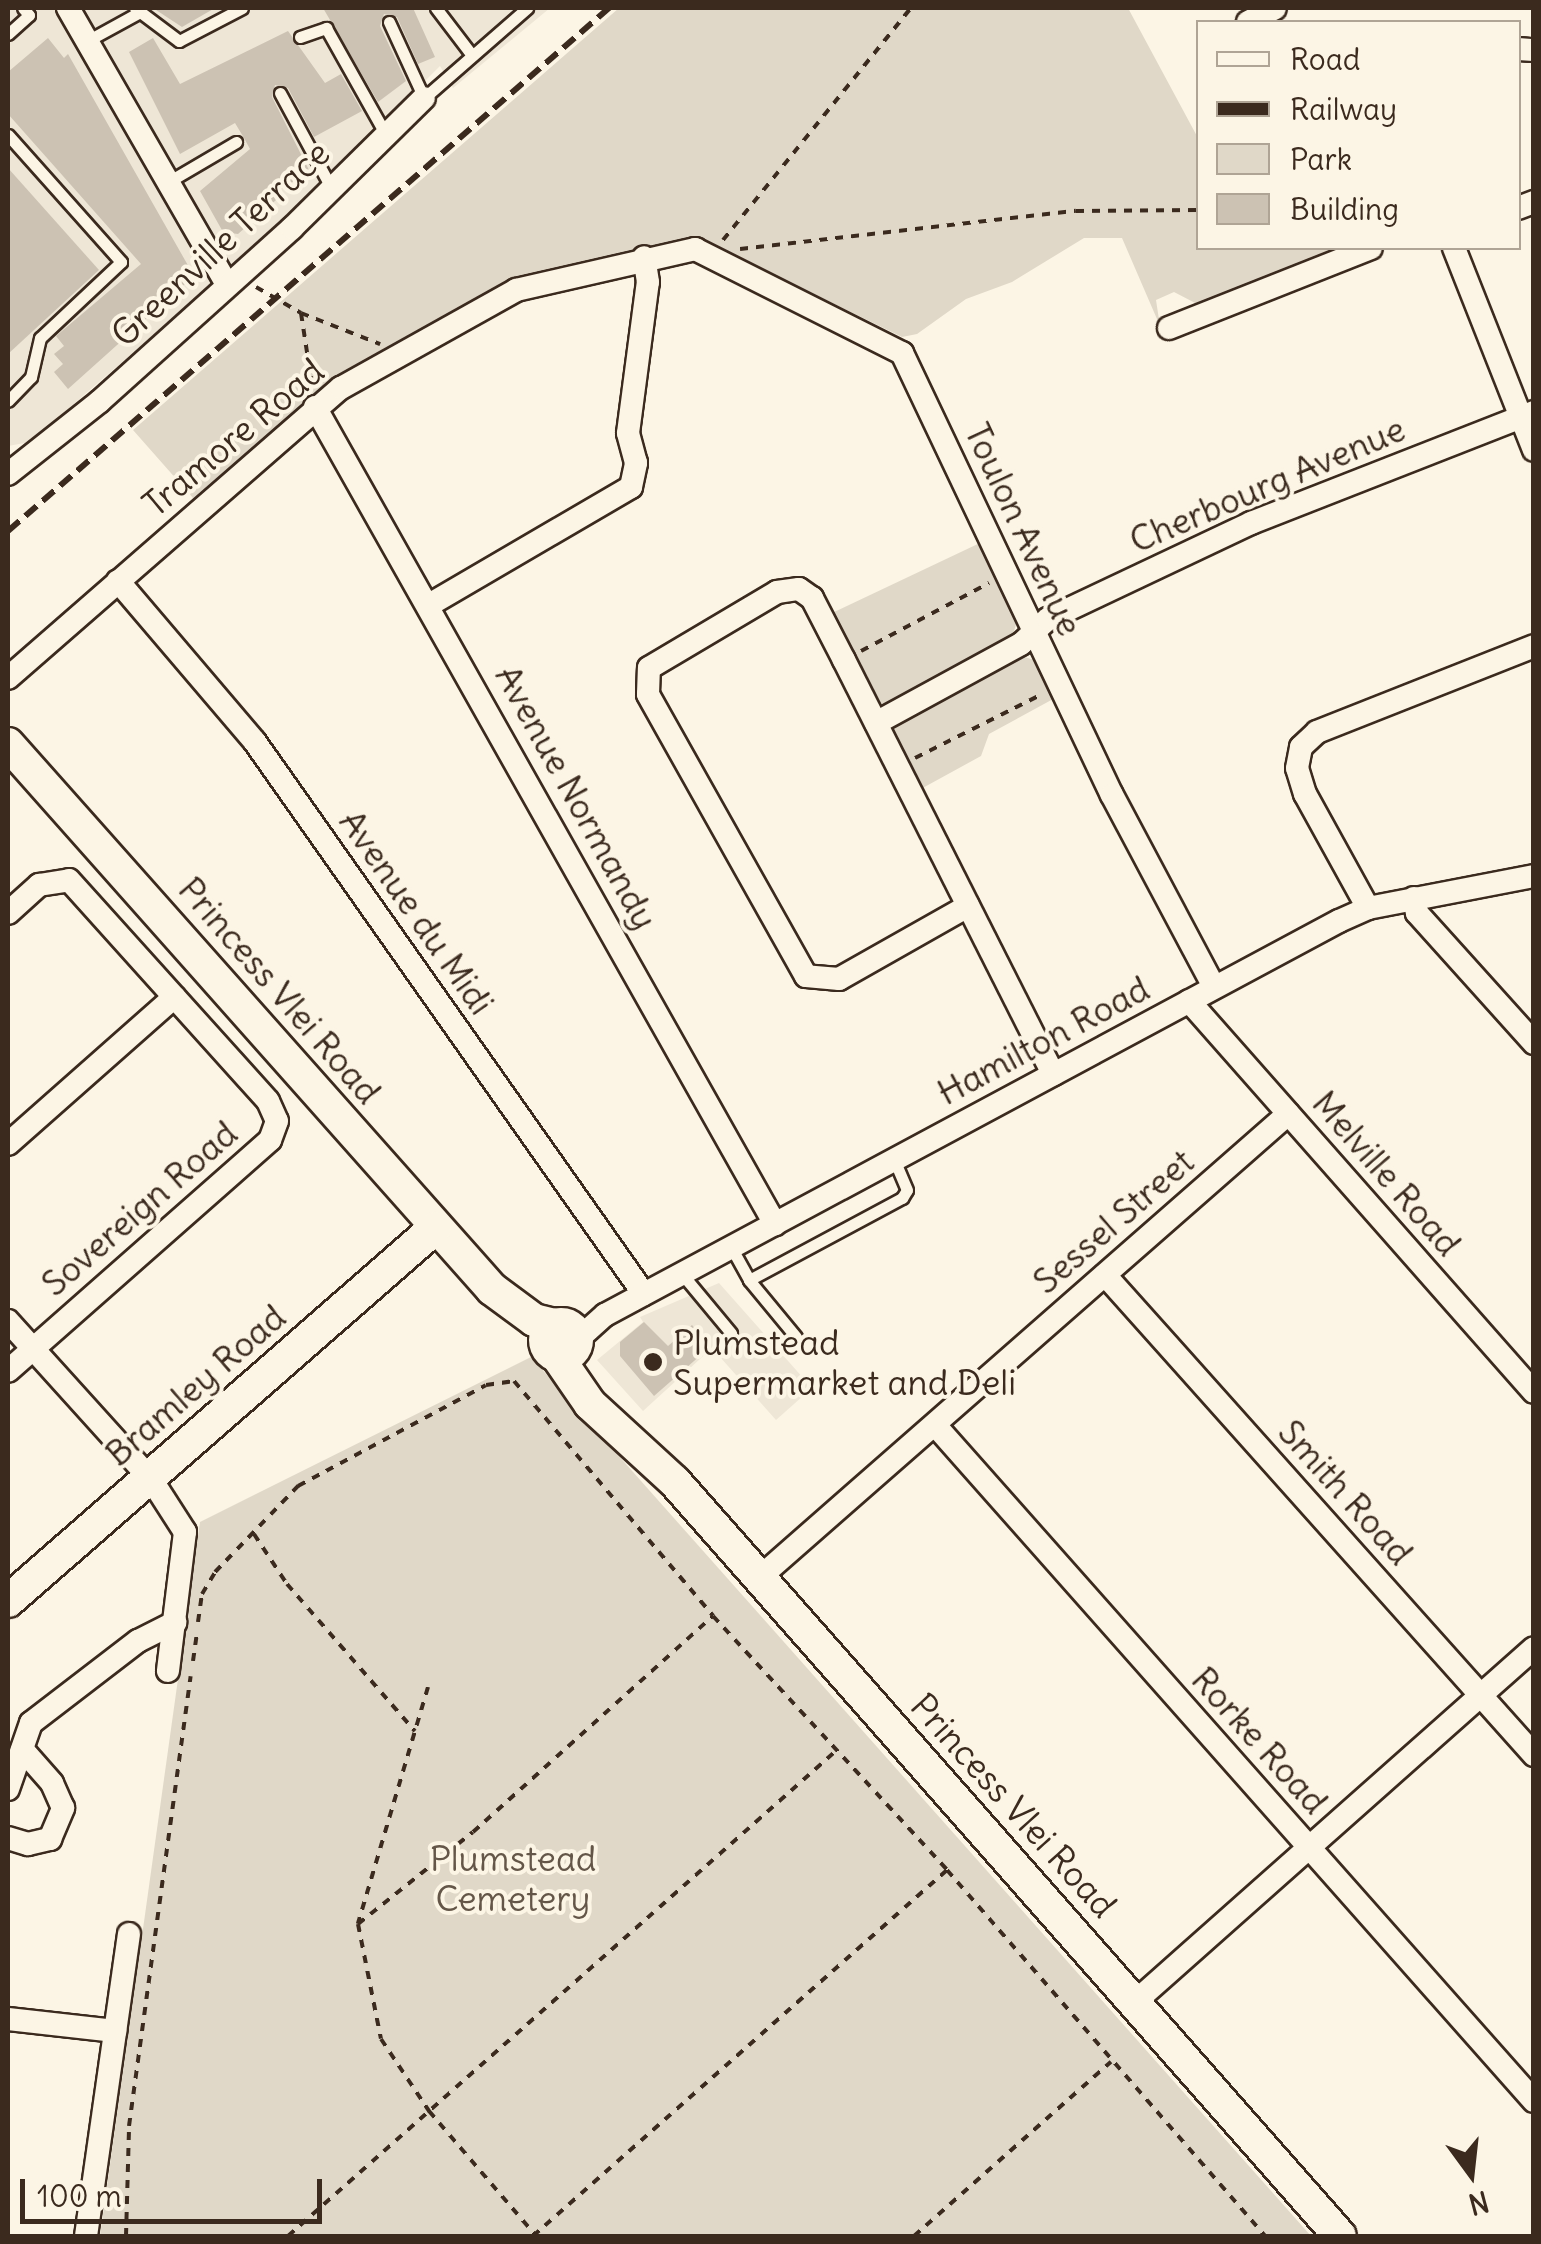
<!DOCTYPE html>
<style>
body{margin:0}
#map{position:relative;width:1541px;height:2244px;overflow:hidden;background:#fcf5e5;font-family:Delius,sans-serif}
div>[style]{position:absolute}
.built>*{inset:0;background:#eee6d6}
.green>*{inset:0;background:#e0d8c8}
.building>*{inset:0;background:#ccc2b3}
.path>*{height:4px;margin-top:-2px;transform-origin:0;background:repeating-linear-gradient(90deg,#3b2a1e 0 8px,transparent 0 16px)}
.roads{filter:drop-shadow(2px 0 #3b2a1e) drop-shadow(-2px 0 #3b2a1e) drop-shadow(0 2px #3b2a1e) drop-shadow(0 -2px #3b2a1e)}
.lane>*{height:11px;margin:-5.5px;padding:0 5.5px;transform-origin:5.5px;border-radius:5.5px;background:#fcf5e5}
.street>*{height:22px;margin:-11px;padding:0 11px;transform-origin:11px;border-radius:11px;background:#fcf5e5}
.secondary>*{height:32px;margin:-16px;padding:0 16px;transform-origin:16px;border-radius:16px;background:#fcf5e5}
.secondary>.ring{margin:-16px;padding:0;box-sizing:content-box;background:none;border:32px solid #fcf5e5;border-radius:50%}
.rail>*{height:6px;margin-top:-3px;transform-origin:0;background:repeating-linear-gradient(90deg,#3b2a1e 0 15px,transparent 0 23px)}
.dots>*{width:28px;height:28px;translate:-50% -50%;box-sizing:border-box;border:5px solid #fcf5e5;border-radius:50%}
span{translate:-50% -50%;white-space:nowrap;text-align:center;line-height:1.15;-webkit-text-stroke:8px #fcf5e5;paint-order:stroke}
.street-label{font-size:35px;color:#3b2a1e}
.poi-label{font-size:35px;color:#3b2a1e}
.left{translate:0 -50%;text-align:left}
.park-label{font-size:35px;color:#645648}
.frame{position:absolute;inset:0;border:10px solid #3b2a1e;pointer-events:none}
.legend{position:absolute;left:1196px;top:20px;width:325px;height:230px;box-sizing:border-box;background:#fcf5e5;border:2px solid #afa495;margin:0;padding:12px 18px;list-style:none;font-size:30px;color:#3b2a1e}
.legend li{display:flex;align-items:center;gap:20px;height:50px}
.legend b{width:50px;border:2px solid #afa495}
.north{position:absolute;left:1421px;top:2124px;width:100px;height:100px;-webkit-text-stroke:8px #fcf5e5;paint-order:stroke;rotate:165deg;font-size:28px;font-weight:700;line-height:40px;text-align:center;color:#3b2a1e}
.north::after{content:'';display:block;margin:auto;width:35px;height:45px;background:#3b2a1e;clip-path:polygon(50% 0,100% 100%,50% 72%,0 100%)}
.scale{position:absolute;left:20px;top:2179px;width:302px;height:45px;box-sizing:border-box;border:5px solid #3b2a1e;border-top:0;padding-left:12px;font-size:30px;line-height:35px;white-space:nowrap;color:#3b2a1e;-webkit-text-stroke:8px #fcf5e5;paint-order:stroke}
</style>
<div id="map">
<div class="built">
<div style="clip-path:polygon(8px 8px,550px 8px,453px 88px,440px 66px,290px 216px,30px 442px,8px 446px)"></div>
<div style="clip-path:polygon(719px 1283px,812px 1388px,776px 1420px,712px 1348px,643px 1411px,597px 1360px,643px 1322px,640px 1317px)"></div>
</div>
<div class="green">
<div style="clip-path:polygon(619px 8px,1128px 8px,1198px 138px,1198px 248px,1352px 248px,1201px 306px,1174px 292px,1156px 300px,1160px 326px,1122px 238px,1084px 238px,1012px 282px,966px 299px,917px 334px,902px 337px,699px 238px,648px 246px,496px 289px,327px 385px,193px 498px,133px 430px)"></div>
<div style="clip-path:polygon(982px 542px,1017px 621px,1012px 638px,887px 705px,875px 701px,830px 614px)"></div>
<div style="clip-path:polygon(1021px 656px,1038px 661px,1055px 698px,989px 734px,981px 756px,919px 790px,892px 733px,898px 720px)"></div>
<div style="clip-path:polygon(531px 1357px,1311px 2236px,100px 2236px,200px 1522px)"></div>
</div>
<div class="building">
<div style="clip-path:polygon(153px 8px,215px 8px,182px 27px)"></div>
<div style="clip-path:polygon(323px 8px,413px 8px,435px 57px,418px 64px,397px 17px,384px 14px,380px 26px,406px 81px,378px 102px)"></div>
<div style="clip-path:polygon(288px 31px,325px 83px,341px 74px,362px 111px,314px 137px,288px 88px,275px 85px,272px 97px,310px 172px,273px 193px,276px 200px,238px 234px,223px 232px,200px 191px,250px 149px,244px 138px,235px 123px,180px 154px,129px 52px,153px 38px,180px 84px)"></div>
<div style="clip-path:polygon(48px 38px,64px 58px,68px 54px,194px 276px,68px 389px,54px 372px,63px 364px,54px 354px,64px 346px,56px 336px,141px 264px,8px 114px,8px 72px)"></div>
<div style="clip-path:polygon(8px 168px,99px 270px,8px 354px)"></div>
<div style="clip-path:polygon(644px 1322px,668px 1346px,692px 1325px,710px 1347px,654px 1396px,620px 1356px,620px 1342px)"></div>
</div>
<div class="path">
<div style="left:723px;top:240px;width:299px;rotate:-51deg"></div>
<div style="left:740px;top:249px;width:338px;rotate:-6.5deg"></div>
<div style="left:1076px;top:211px;width:122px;rotate:-0.5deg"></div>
<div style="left:256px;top:287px;width:52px;rotate:30deg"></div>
<div style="left:301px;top:313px;width:73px;rotate:81.3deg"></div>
<div style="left:301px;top:313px;width:85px;rotate:21.4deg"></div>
<div style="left:861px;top:651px;width:145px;rotate:-28deg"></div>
<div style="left:915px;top:758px;width:140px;rotate:-26.7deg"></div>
<div style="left:254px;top:1534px;width:60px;rotate:56.6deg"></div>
<div style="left:287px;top:1584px;width:195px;rotate:49deg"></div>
<div style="left:198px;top:1622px;width:28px;rotate:-82deg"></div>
<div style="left:202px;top:1594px;width:26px;rotate:-59deg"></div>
<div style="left:215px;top:1572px;width:120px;rotate:-46deg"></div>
<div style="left:298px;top:1486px;width:213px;rotate:-28.2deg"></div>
<div style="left:486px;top:1385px;width:28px;rotate:-8deg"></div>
<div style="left:514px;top:1381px;width:308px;rotate:49.7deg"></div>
<div style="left:713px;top:1616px;width:345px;rotate:47.3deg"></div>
<div style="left:947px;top:1870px;width:485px;rotate:49deg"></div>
<div style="left:193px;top:1661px;width:30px;rotate:-82deg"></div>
<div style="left:428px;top:1687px;width:247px;rotate:106.5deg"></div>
<div style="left:358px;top:1924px;width:117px;rotate:78.7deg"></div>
<div style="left:381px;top:2039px;width:87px;rotate:56.3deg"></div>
<div style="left:429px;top:2111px;width:165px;rotate:49.4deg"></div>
<div style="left:358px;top:1924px;width:147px;rotate:-38.7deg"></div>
<div style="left:473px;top:1832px;width:323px;rotate:-42deg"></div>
<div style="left:126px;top:2236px;width:110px;rotate:-88.4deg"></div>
<div style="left:129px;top:2126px;width:454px;rotate:-82.2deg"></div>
<div style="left:288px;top:2236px;width:733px;rotate:-41.52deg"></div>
<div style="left:533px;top:2236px;width:553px;rotate:-41.48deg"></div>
<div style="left:914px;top:2236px;width:263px;rotate:-41.5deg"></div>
</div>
<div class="roads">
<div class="lane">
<div style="left:135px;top:8px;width:55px;rotate:36.9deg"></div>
<div style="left:179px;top:41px;width:71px;rotate:-27.6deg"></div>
<div style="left:436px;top:8px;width:58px;rotate:52.7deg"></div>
<div style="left:389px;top:22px;width:84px;rotate:65.3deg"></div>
<div style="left:424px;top:98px;width:137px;rotate:-41.1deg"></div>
<div style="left:8px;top:34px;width:28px;rotate:-42deg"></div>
<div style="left:29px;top:15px;width:9px;rotate:-131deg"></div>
<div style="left:300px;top:37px;width:28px;rotate:-19deg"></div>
<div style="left:326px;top:28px;width:123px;rotate:60.7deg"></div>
<div style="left:87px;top:41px;width:58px;rotate:-28.8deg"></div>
<div style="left:280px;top:93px;width:109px;rotate:61.6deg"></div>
<div style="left:8px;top:135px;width:170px;rotate:48.3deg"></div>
<div style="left:121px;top:262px;width:111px;rotate:136.8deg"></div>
<div style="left:40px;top:338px;width:40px;rotate:103deg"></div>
<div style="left:31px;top:377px;width:33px;rotate:134deg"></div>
<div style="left:168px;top:182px;width:79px;rotate:-30.5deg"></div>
<div style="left:731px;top:1247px;width:38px;rotate:61deg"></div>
<div style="left:749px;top:1280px;width:174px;rotate:-28.2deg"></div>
<div style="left:902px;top:1198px;width:9px;rotate:-58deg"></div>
<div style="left:907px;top:1190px;width:33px;rotate:-113deg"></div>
<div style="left:682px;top:1274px;width:77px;rotate:50.3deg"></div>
<div style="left:749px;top:1280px;width:74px;rotate:50.5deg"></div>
</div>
<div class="street">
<div style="left:68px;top:8px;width:319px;rotate:60.1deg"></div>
<div style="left:1248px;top:22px;width:30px;rotate:-27deg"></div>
<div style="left:1518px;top:49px;width:16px;rotate:4deg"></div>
<div style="left:1518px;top:208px;width:17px;rotate:-21deg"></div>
<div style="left:1454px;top:248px;width:217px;rotate:68.4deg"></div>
<div style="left:1169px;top:328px;width:217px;rotate:-21.6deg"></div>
<div style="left:315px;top:407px;width:938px;rotate:60.62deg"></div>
<div style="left:8px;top:474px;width:117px;rotate:-38.4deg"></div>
<div style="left:100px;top:401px;width:258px;rotate:-42deg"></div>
<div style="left:292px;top:228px;width:185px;rotate:-44.6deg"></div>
<div style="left:118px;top:581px;width:211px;rotate:49.6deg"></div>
<div style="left:255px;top:742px;width:675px;rotate:54.83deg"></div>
<div style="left:429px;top:605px;width:234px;rotate:-30.3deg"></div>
<div style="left:631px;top:487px;width:25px;rotate:-78deg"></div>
<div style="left:636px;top:463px;width:31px;rotate:-105deg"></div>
<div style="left:628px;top:433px;width:152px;rotate:-82.5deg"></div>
<div style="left:648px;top:282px;width:25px;rotate:-99deg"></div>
<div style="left:8px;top:678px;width:442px;rotate:-41.1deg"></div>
<div style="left:341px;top:388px;width:201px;rotate:-29.2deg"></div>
<div style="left:516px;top:290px;width:184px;rotate:-12.9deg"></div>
<div style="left:695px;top:249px;width:232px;rotate:26.7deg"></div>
<div style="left:902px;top:353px;width:489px;rotate:64.6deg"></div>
<div style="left:1112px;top:795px;width:217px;rotate:62deg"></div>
<div style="left:876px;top:723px;width:165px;rotate:-28.6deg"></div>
<div style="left:1021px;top:644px;width:37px;rotate:-43deg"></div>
<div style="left:1048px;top:619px;width:225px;rotate:-25.3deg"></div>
<div style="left:1251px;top:523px;width:304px;rotate:-21.4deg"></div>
<div style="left:1414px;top:898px;width:15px;rotate:79deg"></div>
<div style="left:1417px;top:913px;width:175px;rotate:48deg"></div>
<div style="left:968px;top:906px;width:148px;rotate:150.5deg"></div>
<div style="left:839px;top:979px;width:33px;rotate:-175deg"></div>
<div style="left:806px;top:976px;width:323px;rotate:-119.3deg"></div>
<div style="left:648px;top:694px;width:26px;rotate:-88deg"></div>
<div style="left:649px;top:668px;width:149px;rotate:-30.7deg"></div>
<div style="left:777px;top:592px;width:22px;rotate:-8deg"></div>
<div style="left:799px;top:589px;width:16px;rotate:35deg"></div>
<div style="left:812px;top:598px;width:70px;rotate:62.7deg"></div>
<div style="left:844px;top:660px;width:464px;rotate:63.2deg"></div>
<div style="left:1368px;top:908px;width:130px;rotate:-118.9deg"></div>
<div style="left:1305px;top:794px;width:27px;rotate:-107deg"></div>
<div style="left:1297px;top:768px;width:21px;rotate:-79deg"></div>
<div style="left:1301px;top:747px;width:22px;rotate:-43deg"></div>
<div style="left:1317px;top:732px;width:233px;rotate:-21.6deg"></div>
<div style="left:8px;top:913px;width:42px;rotate:-42.1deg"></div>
<div style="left:39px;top:885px;width:30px;rotate:-9deg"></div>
<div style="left:69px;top:880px;width:297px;rotate:48deg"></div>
<div style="left:268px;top:1101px;width:22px;rotate:66deg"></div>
<div style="left:277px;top:1121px;width:20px;rotate:110deg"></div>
<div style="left:270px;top:1140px;width:349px;rotate:138.6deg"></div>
<div style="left:1189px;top:1001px;width:521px;rotate:48.58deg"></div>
<div style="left:8px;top:1144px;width:222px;rotate:-41.5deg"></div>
<div style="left:1105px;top:1275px;width:644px;rotate:48.21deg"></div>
<div style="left:8px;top:1321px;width:213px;rotate:47.9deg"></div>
<div style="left:151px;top:1479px;width:63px;rotate:57.3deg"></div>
<div style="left:185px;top:1532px;width:140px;rotate:97deg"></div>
<div style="left:577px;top:1340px;width:38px;rotate:-42deg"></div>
<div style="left:605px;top:1315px;width:833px;rotate:-28.23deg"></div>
<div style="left:1339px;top:921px;width:32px;rotate:-24deg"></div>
<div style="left:1368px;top:908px;width:169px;rotate:-10.9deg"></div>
<div style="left:935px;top:1425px;width:903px;rotate:48.46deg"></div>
<div style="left:759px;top:1578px;width:704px;rotate:-41.25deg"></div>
<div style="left:8px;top:1789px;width:70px;rotate:-70.8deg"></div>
<div style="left:31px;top:1723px;width:135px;rotate:-37.5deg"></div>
<div style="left:138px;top:1641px;width:42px;rotate:-26.6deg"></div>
<div style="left:8px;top:1838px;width:21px;rotate:17deg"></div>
<div style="left:28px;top:1844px;width:23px;rotate:-13deg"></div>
<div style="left:50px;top:1839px;width:34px;rotate:-67deg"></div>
<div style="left:63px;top:1808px;width:27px;rotate:-114deg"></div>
<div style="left:52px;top:1783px;width:45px;rotate:-131.4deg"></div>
<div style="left:1135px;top:2002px;width:533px;rotate:-41.58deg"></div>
<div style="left:8px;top:2019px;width:108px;rotate:6.4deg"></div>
<div style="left:86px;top:2236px;width:305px;rotate:-81.9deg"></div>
</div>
<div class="secondary">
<div style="left:8px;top:744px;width:729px;rotate:48.39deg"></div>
<div style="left:492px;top:1289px;width:52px;rotate:36.4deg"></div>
<div style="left:534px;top:1320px;width:21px;rotate:14deg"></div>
<div class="ring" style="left:545px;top:1324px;width:0;height:0"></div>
<div style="left:557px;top:1356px;width:58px;rotate:55.5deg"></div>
<div style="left:590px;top:1404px;width:115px;rotate:42.5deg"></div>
<div style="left:675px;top:1482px;width:1005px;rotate:48.59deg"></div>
<div style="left:8px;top:1601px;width:567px;rotate:-41.14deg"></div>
</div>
</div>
<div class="rail">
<div style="left:8px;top:531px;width:797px;rotate:-41.03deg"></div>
</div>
<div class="dots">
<div style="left:653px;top:1362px;background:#3b2a1e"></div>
</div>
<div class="street-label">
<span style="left:220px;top:243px;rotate:-43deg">Greenville Terrace</span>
<span style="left:233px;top:437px;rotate:-40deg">Tramore Road</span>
<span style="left:1267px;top:484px;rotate:-23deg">Cherbourg Avenue</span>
<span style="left:1024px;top:529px;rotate:65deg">Toulon Avenue</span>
<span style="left:577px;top:797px;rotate:61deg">Avenue Normandy</span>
<span style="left:417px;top:912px;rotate:55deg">Avenue du Midi</span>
<span style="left:280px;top:990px;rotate:49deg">Princess Vlei Road</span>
<span style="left:1043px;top:1040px;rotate:-28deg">Hamilton Road</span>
<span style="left:1387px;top:1173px;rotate:49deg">Melville Road</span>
<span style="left:139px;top:1208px;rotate:-41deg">Sovereign Road</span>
<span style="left:1113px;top:1221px;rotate:-41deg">Sessel Street</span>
<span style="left:195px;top:1385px;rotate:-41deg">Bramley Road</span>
<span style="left:1346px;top:1492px;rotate:48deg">Smith Road</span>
<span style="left:1260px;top:1740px;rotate:48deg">Rorke Road</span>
<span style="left:1014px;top:1805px;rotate:48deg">Princess Vlei Road</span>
</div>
<div class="poi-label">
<span class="left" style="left:673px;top:1362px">Plumstead<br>Supermarket and Deli</span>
</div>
<div class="park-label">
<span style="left:513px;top:1878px">Plumstead<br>Cemetery</span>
</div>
<div class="frame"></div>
<ul class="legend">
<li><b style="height:12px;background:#fcf5e5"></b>Road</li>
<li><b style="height:12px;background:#3b2a1e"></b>Railway</li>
<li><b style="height:28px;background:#e0d8c8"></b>Park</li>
<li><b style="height:28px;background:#ccc2b3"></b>Building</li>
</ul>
<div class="north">N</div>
<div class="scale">100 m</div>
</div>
